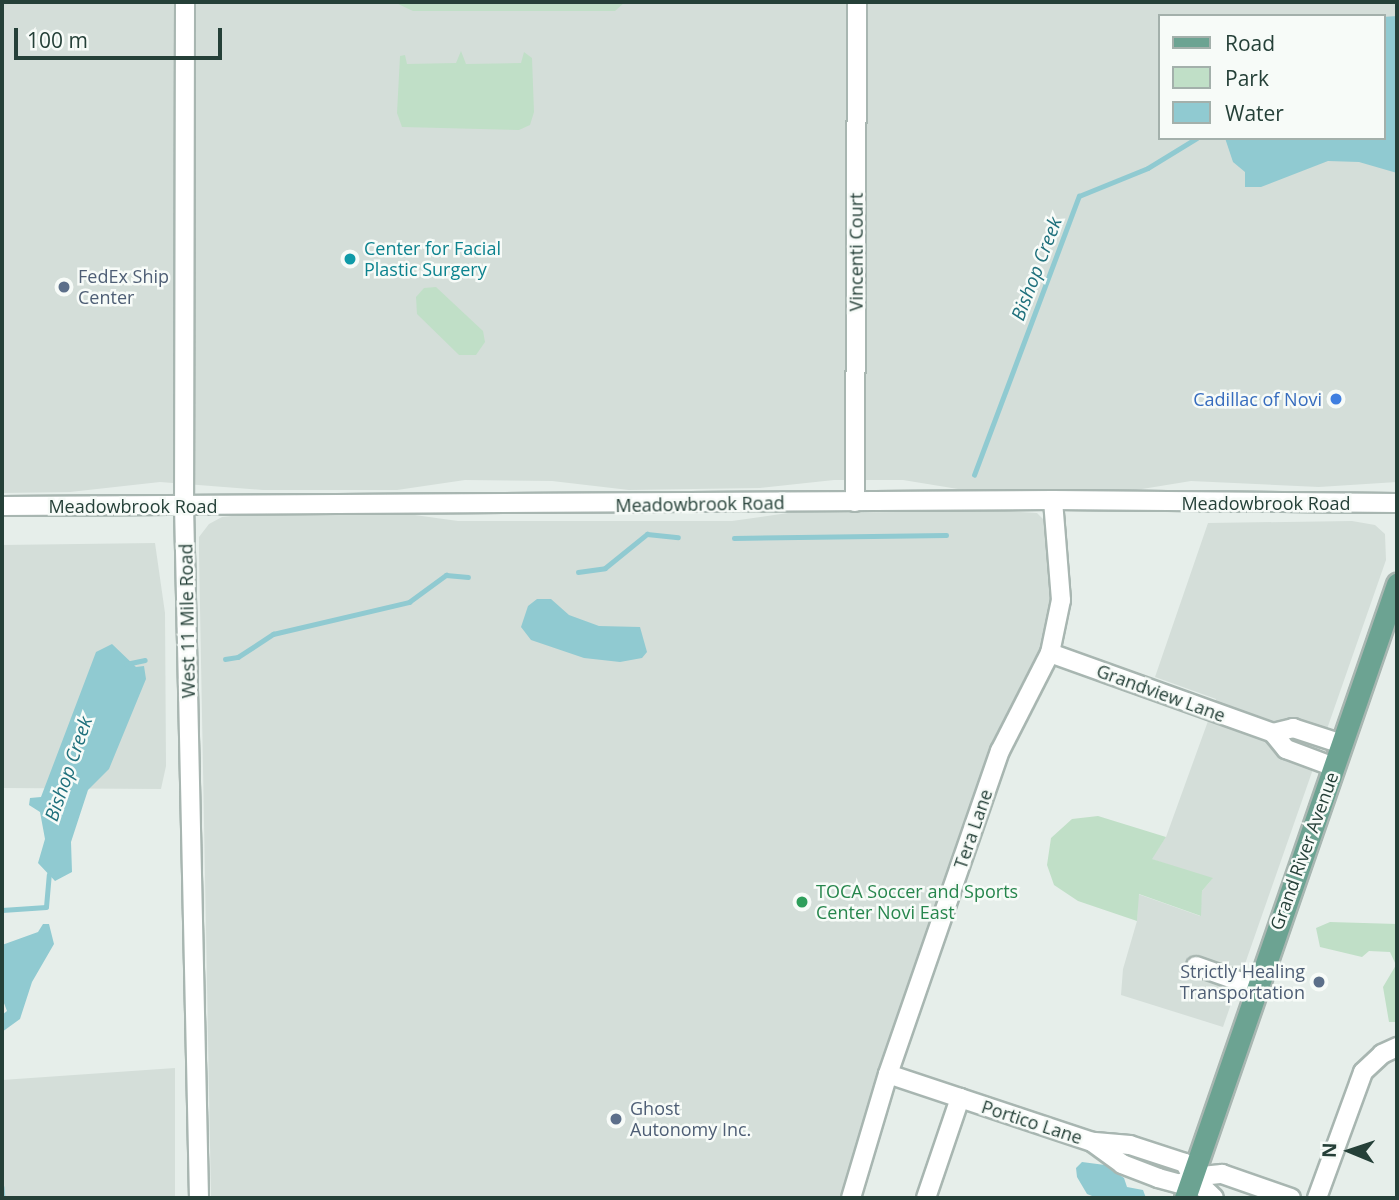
<!DOCTYPE html>
<style>
body{margin:0}
#map{position:relative;width:1399px;height:1200px;overflow:hidden;background:#e6eeea;font-family:"Open Sans",sans-serif}
div>[style]{position:absolute}
.built>*{inset:0;background:#d4ded9}
.green>*{inset:0;background:#c0dfc7}
.water>*{inset:0;background:#90cad1}
.stream>*{height:4.5px;margin:-2.25px;padding:0 2.25px;transform-origin:2.25px;border-radius:2.25px;background:#90cad1}
.roads{filter:drop-shadow(2px 0 #a8b6b1) drop-shadow(-2px 0 #a8b6b1) drop-shadow(0 2px #a8b6b1) drop-shadow(0 -2px #a8b6b1)}
.minor>*{height:18px;margin:-9px;padding:0 9px;transform-origin:9px;border-radius:9px;background:#fff}
.major>*{height:21px;margin:-10.5px;padding:0 10.5px;transform-origin:10.5px;border-radius:10.5px;background:#6ca392}
.dots>*{width:19px;height:19px;translate:-50% -50%;box-sizing:border-box;border:4px solid #f7fbf8;border-radius:50%}
span{translate:-50% -50%;white-space:nowrap;text-align:center;line-height:1.15;-webkit-text-stroke:5px #f7fbf8;paint-order:stroke}
.culture-label{font-size:18px;color:#0d838f}
.left{translate:0 -50%;text-align:left}
.street-label{font-size:18px;color:#254038}
.service-label{font-size:18px;color:#4e5e75}
.right{translate:-100% -50%;text-align:right}
.shop-label{font-size:18px;color:#366cbe}
.leisure-label{font-size:18px;color:#27864d}
.water-label{font-size:19px;color:#1f707c;font-style:italic}
.frame{position:absolute;inset:0;border:4px solid #254038;pointer-events:none}
.legend{position:absolute;left:1158px;top:14px;width:228px;height:126px;box-sizing:border-box;background:#f7fbf8;border:2px solid #a3b0ab;margin:0;padding:9px 12px;list-style:none;font-size:21px;color:#254038}
.legend li{display:flex;align-items:center;gap:14px;height:35px}
.legend b{width:35px;border:2px solid #a3b0ab}
.north{position:absolute;left:1315px;top:1116px;width:70px;height:70px;-webkit-text-stroke:5px #f7fbf8;paint-order:stroke;rotate:272deg;font-size:19px;font-weight:700;line-height:28px;text-align:center;color:#254038}
.north::after{content:'';display:block;margin:auto;width:24px;height:32px;background:#254038;clip-path:polygon(50% 0,100% 100%,50% 72%,0 100%)}
.scale{position:absolute;left:14px;top:28px;width:208px;height:32px;box-sizing:border-box;border:4px solid #254038;border-top:0;padding-left:9px;font-size:21px;line-height:24px;white-space:nowrap;color:#254038;-webkit-text-stroke:5px #f7fbf8;paint-order:stroke}
</style>
<div id="map">
<div class="built">
<div style="clip-path:polygon(evenodd,2px 2px,1397px 2px,1397px 482px,1319px 487px,1191px 481px,1136px 490px,958px 489px,903px 480px,834px 480px,760px 488px,629px 490px,552px 481px,465px 480px,397px 490px,263px 490px,160px 482px,70px 492px,2px 493px,2px 2px,1159px 16px,1383px 16px,1383px 138px,1159px 138px,1159px 16px)"></div>
<div style="clip-path:polygon(1006px 511px,1037px 513px,1046px 522px,1053px 591px,1050px 632px,844px 1198px,211px 1198px,199px 554px,199px 537px,209px 524px,222px 517px,260px 513px,393px 512px,458px 521px,732px 521px,788px 513px)"></div>
<div style="clip-path:polygon(1352px 521px,1375px 525px,1385px 534px,1386px 560px,1223px 1027px,1121px 995px,1123px 969px,1137px 921px,1138px 894px,1200px 916px,1202px 891px,1212px 879px,1151px 859px,1166px 837px,1216px 699px,1155px 677px,1208px 523px)"></div>
<div style="clip-path:polygon(155px 543px,165px 613px,166px 766px,161px 789px,2px 788px,2px 545px)"></div>
<div style="clip-path:polygon(175px 1068px,175px 1198px,2px 1198px,2px 1080px)"></div>
</div>
<div class="green">
<div style="clip-path:polygon(394px 2px,625px 2px,615px 11px,413px 11px)"></div>
<div style="clip-path:polygon(461px 51px,466px 64px,521px 63px,524px 52px,532px 58px,534px 112px,530px 125px,519px 130px,402px 127px,397px 113px,400px 56px,405px 55px,407px 64px,456px 63px)"></div>
<div style="clip-path:polygon(436px 287px,483px 331px,485px 342px,476px 355px,459px 355px,417px 314px,416px 297px,424px 288px)"></div>
<div style="clip-path:polygon(1098px 816px,1166px 837px,1152px 859px,1213px 878px,1202px 891px,1201px 916px,1139px 894px,1137px 921px,1078px 901px,1054px 885px,1047px 865px,1051px 838px,1072px 819px)"></div>
<div style="clip-path:polygon(1330px 922px,1397px 924px,1397px 1022px,1389px 1022px,1383px 987px,1396px 965px,1390px 952px,1369px 951px,1362px 957px,1320px 947px,1316px 928px)"></div>
</div>
<div class="water">
<div style="clip-path:polygon(1397px 16px,1397px 173px,1359px 162px,1328px 161px,1261px 187px,1245px 187px,1245px 172px,1233px 162px,1225px 138px,1383px 138px,1383px 17px)"></div>
<div style="clip-path:polygon(537px 599px,551px 599px,569px 615px,599px 626px,640px 627px,647px 652px,642px 658px,620px 662px,584px 658px,531px 640px,521px 627px,528px 606px)"></div>
<div style="clip-path:polygon(112px 644px,136px 667px,144px 666px,146px 679px,109px 769px,88px 790px,71px 842px,72px 872px,55px 881px,38px 863px,45px 839px,40px 812px,29px 805px,30px 798px,41px 797px,96px 652px)"></div>
<div style="clip-path:polygon(43px 924px,49px 924px,54px 944px,32px 982px,20px 1019px,2px 1032px,2px 1015px,7px 1011px,2px 998px,2px 945px,38px 932px)"></div>
<div style="clip-path:polygon(1082px 1162px,1105px 1165px,1124px 1178px,1127px 1187px,1143px 1190px,1146px 1198px,1097px 1198px,1087px 1194px,1077px 1177px,1076px 1168px)"></div>
</div>
<div class="stream">
<div style="left:974px;top:475px;width:298px;rotate:-69.4deg"></div>
<div style="left:1079px;top:196px;width:74px;rotate:-22.1deg"></div>
<div style="left:1148px;top:168px;width:57px;rotate:-31.5deg"></div>
<div style="left:734px;top:538px;width:212px;rotate:-0.8deg"></div>
<div style="left:578px;top:572px;width:27px;rotate:-8deg"></div>
<div style="left:605px;top:568px;width:54px;rotate:-39deg"></div>
<div style="left:647px;top:534px;width:31px;rotate:6deg"></div>
<div style="left:225px;top:659px;width:13px;rotate:-9deg"></div>
<div style="left:238px;top:657px;width:42px;rotate:-33.3deg"></div>
<div style="left:273px;top:634px;width:140px;rotate:-13.2deg"></div>
<div style="left:409px;top:602px;width:46px;rotate:-36.1deg"></div>
<div style="left:446px;top:575px;width:22px;rotate:5deg"></div>
<div style="left:126px;top:664px;width:19px;rotate:-12deg"></div>
<div style="left:2px;top:910px;width:44px;rotate:-3.9deg"></div>
<div style="left:46px;top:907px;width:32px;rotate:-85deg"></div>
<div style="left:2px;top:1187px;width:11px;rotate:85deg"></div>
</div>
<div class="roads">
<div class="minor">
<div style="left:185px;top:2px;width:503px;rotate:90.11deg"></div>
<div style="left:184px;top:505px;width:693px;rotate:88.76deg"></div>
<div style="left:855px;top:502px;width:500px;rotate:-89.77deg"></div>
<div style="left:2px;top:506px;width:1051px;rotate:-0.33deg"></div>
<div style="left:1053px;top:500px;width:344px;rotate:0.5deg"></div>
<div style="left:1050px;top:653px;width:237px;rotate:19.7deg"></div>
<div style="left:1273px;top:733px;width:21px;rotate:-14deg"></div>
<div style="left:1293px;top:728px;width:52px;rotate:18.1deg"></div>
<div style="left:1273px;top:733px;width:21px;rotate:51deg"></div>
<div style="left:1286px;top:749px;width:51px;rotate:20.6deg"></div>
<div style="left:1196px;top:966px;width:64px;rotate:19.3deg"></div>
<div style="left:888px;top:1074px;width:215px;rotate:18.4deg"></div>
<div style="left:1092px;top:1142px;width:37px;rotate:36deg"></div>
<div style="left:1122px;top:1164px;width:39px;rotate:21deg"></div>
<div style="left:1158px;top:1178px;width:23px;rotate:15deg"></div>
<div style="left:1180px;top:1184px;width:14px;rotate:-30deg"></div>
<div style="left:1192px;top:1177px;width:16px;rotate:-117deg"></div>
<div style="left:1185px;top:1163px;width:58px;rotate:-161.9deg"></div>
<div style="left:1130px;top:1145px;width:38px;rotate:-175deg"></div>
<div style="left:851px;top:1198px;width:129px;rotate:-73.4deg"></div>
<div style="left:888px;top:1074px;width:342px;rotate:-70.9deg"></div>
<div style="left:1000px;top:751px;width:110px;rotate:-63deg"></div>
<div style="left:1050px;top:653px;width:54px;rotate:-78.3deg"></div>
<div style="left:1061px;top:600px;width:100px;rotate:-94.6deg"></div>
<div style="left:926px;top:1198px;width:106px;rotate:-71.2deg"></div>
<div style="left:1214px;top:1198px;width:30px;rotate:-136deg"></div>
<div style="left:1192px;top:1177px;width:30px;rotate:-6deg"></div>
<div style="left:1222px;top:1174px;width:73px;rotate:19.2deg"></div>
<div style="left:1317px;top:1198px;width:134px;rotate:-69.9deg"></div>
<div style="left:1363px;top:1072px;width:26px;rotate:-43deg"></div>
<div style="left:1382px;top:1054px;width:17px;rotate:-25deg"></div>
</div>
<div class="major">
<div style="left:1185px;top:1198px;width:650px;rotate:-70.95deg"></div>
</div>
</div>
<div class="dots">
<div style="left:350px;top:259px;background:#0f9aa8"></div>
<div style="left:64px;top:287px;background:#5c6f8a"></div>
<div style="left:1336px;top:399px;background:#3f7fe0"></div>
<div style="left:802px;top:902px;background:#2e9e5b"></div>
<div style="left:1319px;top:982px;background:#5c6f8a"></div>
<div style="left:616px;top:1119px;background:#5c6f8a"></div>
</div>
<div class="culture-label">
<span class="left" style="left:364px;top:259px">Center for Facial<br>Plastic Surgery</span>
</div>
<div class="street-label">
<span style="left:856px;top:252px;rotate:-90deg">Vincenti Court</span>
<span style="left:1266px;top:503px">Meadowbrook Road</span>
<span style="left:700px;top:504px;rotate:-1deg">Meadowbrook Road</span>
<span style="left:133px;top:506px">Meadowbrook Road</span>
<span style="left:187px;top:621px;rotate:-91deg">West 11 Mile Road</span>
<span style="left:1161px;top:693px;rotate:20deg">Grandview Lane</span>
<span style="left:973px;top:829px;rotate:-71deg">Tera Lane</span>
<span style="left:1304px;top:851px;rotate:-70deg">Grand River Avenue</span>
<span style="left:1032px;top:1122px;rotate:18deg">Portico Lane</span>
</div>
<div class="service-label">
<span class="left" style="left:78px;top:287px">FedEx Ship<br>Center</span>
<span class="right" style="left:1305px;top:982px">Strictly Healing<br>Transportation</span>
<span class="left" style="left:630px;top:1119px">Ghost<br>Autonomy Inc.</span>
</div>
<div class="shop-label">
<span class="right" style="left:1322px;top:399px">Cadillac of Novi</span>
</div>
<div class="leisure-label">
<span class="left" style="left:816px;top:902px">TOCA Soccer and Sports<br>Center Novi East</span>
</div>
<div class="water-label">
<span style="left:1037px;top:269px;rotate:-69deg">Bishop Creek</span>
<span style="left:69px;top:769px;rotate:-71deg">Bishop Creek</span>
</div>
<div class="frame"></div>
<ul class="legend">
<li><b style="height:9px;background:#6ca392"></b>Road</li>
<li><b style="height:19px;background:#c0dfc7"></b>Park</li>
<li><b style="height:19px;background:#90cad1"></b>Water</li>
</ul>
<div class="north">N</div>
<div class="scale">100 m</div>
</div>
